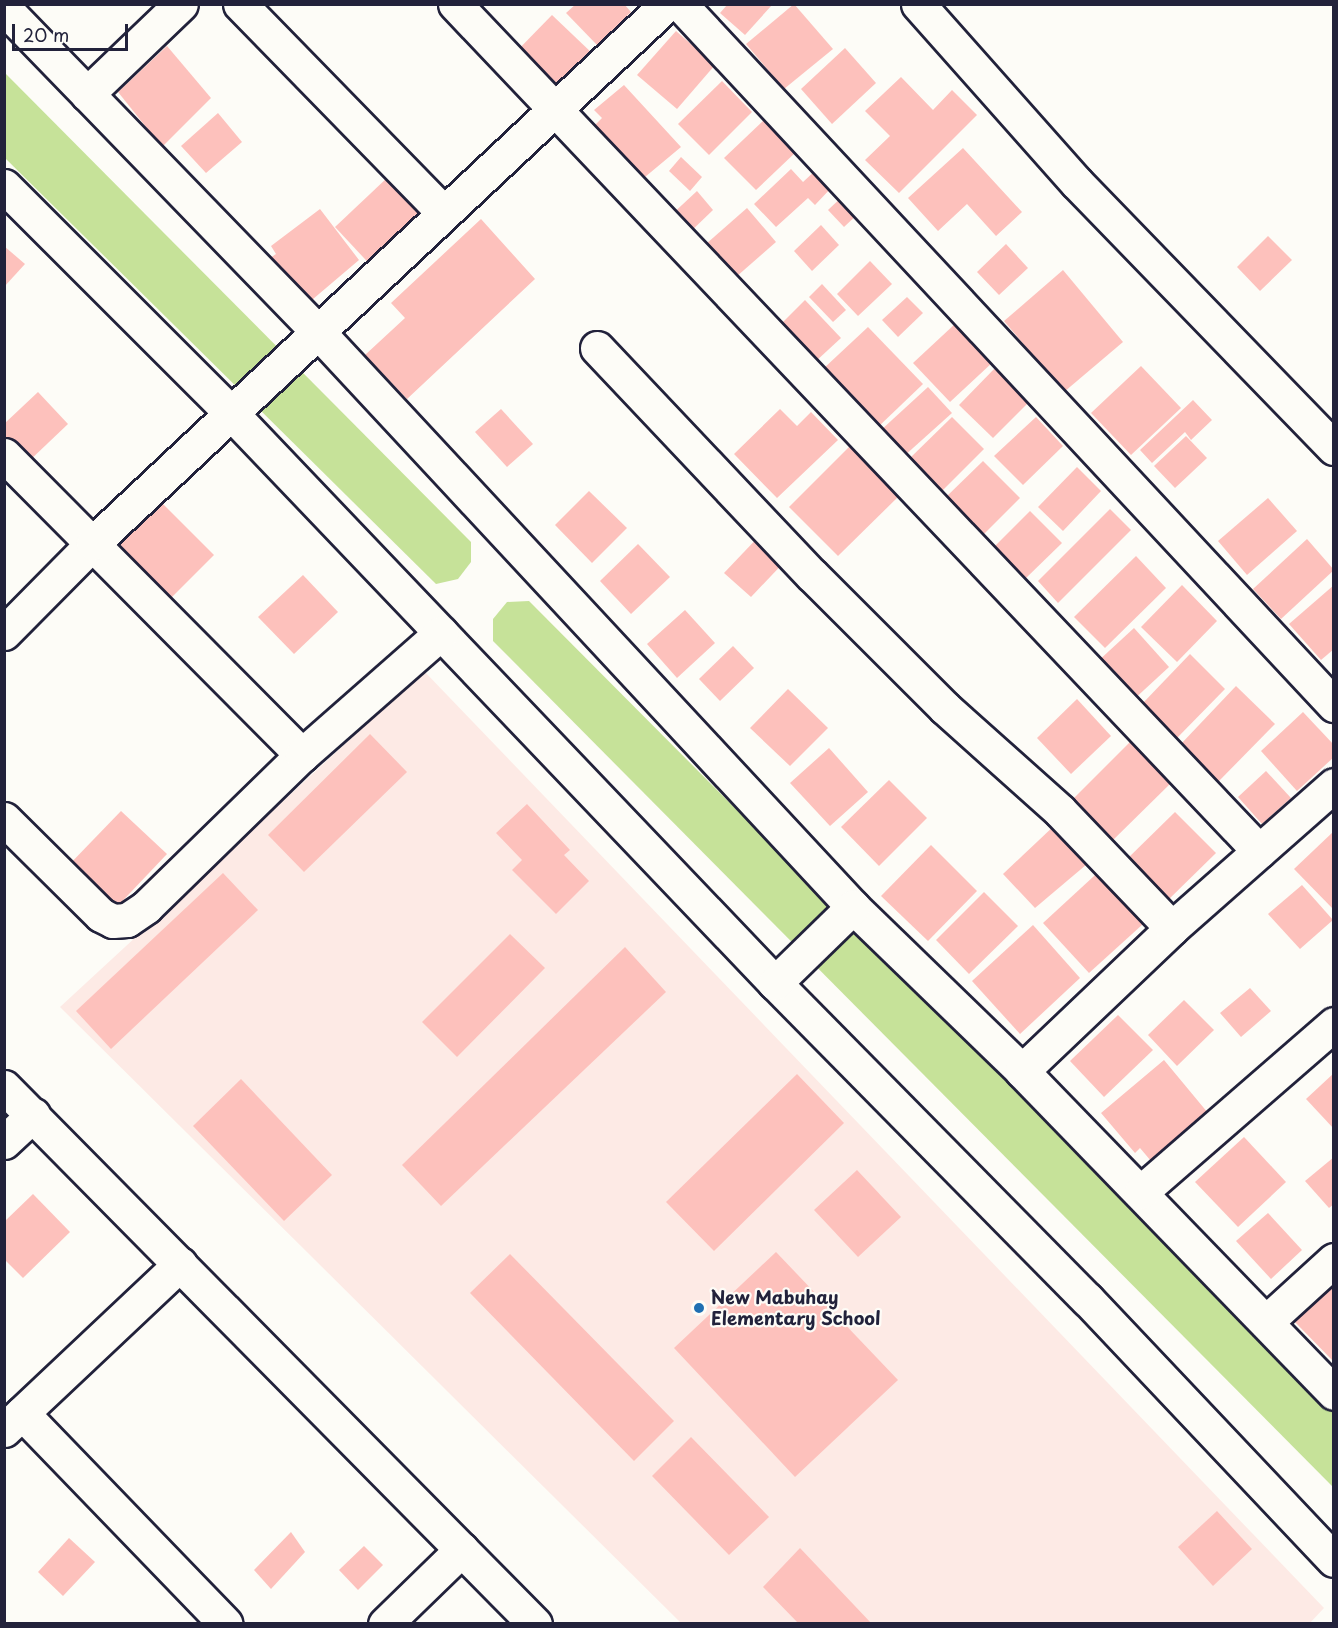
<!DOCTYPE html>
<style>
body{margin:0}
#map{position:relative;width:1338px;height:1628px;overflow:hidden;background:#fdfcf7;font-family:"Playpen Sans",sans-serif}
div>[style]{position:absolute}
.built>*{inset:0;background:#fdeae5}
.green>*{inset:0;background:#c6e299}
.building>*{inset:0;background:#fdc1bc}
.roads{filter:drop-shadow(2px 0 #22223b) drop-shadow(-2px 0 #22223b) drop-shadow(0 2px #22223b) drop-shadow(0 -2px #22223b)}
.street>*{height:33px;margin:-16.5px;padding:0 16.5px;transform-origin:16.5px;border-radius:16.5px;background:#fdfcf7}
.dots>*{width:16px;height:16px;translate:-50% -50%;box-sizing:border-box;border:3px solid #fdfcf7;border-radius:50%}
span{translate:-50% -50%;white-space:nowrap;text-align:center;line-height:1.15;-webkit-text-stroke:4.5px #fdfcf7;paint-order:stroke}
.poi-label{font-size:18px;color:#22223b;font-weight:700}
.left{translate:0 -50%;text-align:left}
.frame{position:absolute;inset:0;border:6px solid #22223b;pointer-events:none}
.scale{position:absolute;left:12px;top:24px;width:116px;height:27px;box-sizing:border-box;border:3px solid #22223b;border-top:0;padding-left:8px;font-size:18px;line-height:21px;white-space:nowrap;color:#22223b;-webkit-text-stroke:4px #fdfcf7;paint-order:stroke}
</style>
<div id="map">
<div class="built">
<div style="clip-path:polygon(424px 671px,1324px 1608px,1309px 1624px,681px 1623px,60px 1007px)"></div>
</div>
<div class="green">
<div style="clip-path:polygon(4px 72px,471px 542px,471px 562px,458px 579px,436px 584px,5px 158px)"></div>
<div style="clip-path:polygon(529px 601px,1333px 1409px,1333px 1487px,493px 641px,493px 619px,507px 602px)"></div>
</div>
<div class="building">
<div style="clip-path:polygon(576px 4px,624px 4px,631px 12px,597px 45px,566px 13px)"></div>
<div style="clip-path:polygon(794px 4px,833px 49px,784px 89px,746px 44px)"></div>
<div style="clip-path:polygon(727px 5px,772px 5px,745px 35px,720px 13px)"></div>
<div style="clip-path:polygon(552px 15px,594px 55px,553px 98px,511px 57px)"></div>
<div style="clip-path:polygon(676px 31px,715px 65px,677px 109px,637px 75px)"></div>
<div style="clip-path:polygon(167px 46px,211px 98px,162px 147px,118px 92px)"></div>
<div style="clip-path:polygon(845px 48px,876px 83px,832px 124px,801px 89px)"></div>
<div style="clip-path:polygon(901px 77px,933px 110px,952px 90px,977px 115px,899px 193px,865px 160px,890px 136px,865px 111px)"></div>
<div style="clip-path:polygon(722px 81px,752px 112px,709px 155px,678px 124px)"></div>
<div style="clip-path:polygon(624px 85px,681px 147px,645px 177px,595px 125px,602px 118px,594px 110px)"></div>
<div style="clip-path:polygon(218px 113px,242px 142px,206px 173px,181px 146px)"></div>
<div style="clip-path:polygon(766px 118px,797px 151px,756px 190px,724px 158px)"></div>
<div style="clip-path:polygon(963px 148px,1022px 212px,996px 236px,967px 204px,938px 231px,908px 198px)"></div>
<div style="clip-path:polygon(681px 157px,702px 177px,690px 191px,669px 171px)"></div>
<div style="clip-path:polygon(791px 169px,803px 182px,817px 169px,833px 186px,815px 205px,808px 198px,776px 227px,754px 204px)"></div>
<div style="clip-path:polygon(388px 177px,430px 222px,377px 272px,335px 227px)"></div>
<div style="clip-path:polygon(697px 191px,713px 210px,686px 236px,668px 218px)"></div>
<div style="clip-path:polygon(844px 195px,860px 212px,844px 227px,828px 210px)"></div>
<div style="clip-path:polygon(747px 208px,776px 242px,736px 277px,706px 244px)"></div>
<div style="clip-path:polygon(320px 209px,359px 260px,306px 305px,267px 260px,276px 254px,271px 246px)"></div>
<div style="clip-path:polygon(481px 219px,535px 279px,407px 399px,365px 355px,405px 318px,391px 303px)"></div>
<div style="clip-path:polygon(821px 225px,839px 245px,812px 271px,794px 251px)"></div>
<div style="clip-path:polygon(1268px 236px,1292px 260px,1260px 291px,1237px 267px)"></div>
<div style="clip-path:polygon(1006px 244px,1028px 268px,999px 295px,977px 272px)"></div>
<div style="clip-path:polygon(4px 246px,25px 264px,4px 287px)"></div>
<div style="clip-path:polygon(870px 261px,892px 284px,858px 316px,837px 294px)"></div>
<div style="clip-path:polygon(1063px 270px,1123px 342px,1064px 392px,1004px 321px)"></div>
<div style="clip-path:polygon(822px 284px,846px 310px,833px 322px,809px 297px)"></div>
<div style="clip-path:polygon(907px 297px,923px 313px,898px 337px,882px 320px)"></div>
<div style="clip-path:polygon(805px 300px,841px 338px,815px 362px,780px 325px)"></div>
<div style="clip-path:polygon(956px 323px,993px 362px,950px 402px,913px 363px)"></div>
<div style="clip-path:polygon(868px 327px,923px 384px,877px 428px,823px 369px)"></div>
<div style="clip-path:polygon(997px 366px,1031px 400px,993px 438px,959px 405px)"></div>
<div style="clip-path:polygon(1141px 366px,1181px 408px,1131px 455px,1091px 413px)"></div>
<div style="clip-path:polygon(928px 387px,952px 413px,903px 457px,880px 431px)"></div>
<div style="clip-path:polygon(38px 392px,68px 424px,27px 463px,4px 439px,4px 424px)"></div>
<div style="clip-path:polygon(1193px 400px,1212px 420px,1191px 440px,1185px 432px,1152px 463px,1140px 450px)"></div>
<div style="clip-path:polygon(501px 409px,533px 444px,507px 467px,475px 432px)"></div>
<div style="clip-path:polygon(780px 409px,797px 426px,811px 412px,838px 440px,777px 498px,734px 454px)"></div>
<div style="clip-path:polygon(952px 417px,984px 449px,940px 493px,908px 460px)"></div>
<div style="clip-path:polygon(1036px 417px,1063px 446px,1023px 485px,994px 456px)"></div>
<div style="clip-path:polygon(1186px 436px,1207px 458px,1175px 488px,1154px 466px)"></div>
<div style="clip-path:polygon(850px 446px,900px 495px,838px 556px,789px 507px)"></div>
<div style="clip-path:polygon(983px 461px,1020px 498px,982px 536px,945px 498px)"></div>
<div style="clip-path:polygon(1077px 467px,1101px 491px,1063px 531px,1038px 507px)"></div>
<div style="clip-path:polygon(589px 491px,627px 528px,592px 563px,555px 525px)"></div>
<div style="clip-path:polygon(1268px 498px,1297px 531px,1247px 575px,1218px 541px)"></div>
<div style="clip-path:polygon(160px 501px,214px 555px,169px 600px,116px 546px)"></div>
<div style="clip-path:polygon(1110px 509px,1131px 530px,1058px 603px,1038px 581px)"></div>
<div style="clip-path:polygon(1030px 511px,1062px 543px,1025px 579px,994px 547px)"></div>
<div style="clip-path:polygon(763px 532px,789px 557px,751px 597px,724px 573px)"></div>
<div style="clip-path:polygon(1307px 539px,1334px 570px,1281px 619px,1253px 589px)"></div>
<div style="clip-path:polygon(638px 544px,670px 577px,631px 614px,600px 581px)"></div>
<div style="clip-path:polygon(1136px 556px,1166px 588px,1105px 648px,1074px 617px)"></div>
<div style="clip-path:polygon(303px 575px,338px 612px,294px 654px,258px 617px)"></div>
<div style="clip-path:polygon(1182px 585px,1217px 621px,1177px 662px,1141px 627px)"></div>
<div style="clip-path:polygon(1334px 585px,1334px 649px,1321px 660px,1289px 624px)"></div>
<div style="clip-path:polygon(685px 610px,715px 643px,677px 678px,647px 644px)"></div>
<div style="clip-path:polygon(1134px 628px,1169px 667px,1131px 702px,1096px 663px)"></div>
<div style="clip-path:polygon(733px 646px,754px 668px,720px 701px,699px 679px)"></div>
<div style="clip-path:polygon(1190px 654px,1225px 689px,1177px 738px,1142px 704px)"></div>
<div style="clip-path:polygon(1236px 686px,1275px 724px,1218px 782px,1180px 745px)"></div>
<div style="clip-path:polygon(788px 689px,828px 728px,790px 766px,750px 728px)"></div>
<div style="clip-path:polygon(1077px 699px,1111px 736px,1071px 774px,1037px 738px)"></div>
<div style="clip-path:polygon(1303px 712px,1334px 745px,1334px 757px,1297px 791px,1261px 751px)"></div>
<div style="clip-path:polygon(370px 734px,407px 772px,304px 872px,268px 835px)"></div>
<div style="clip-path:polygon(1131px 741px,1172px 782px,1110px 843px,1070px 802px)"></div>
<div style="clip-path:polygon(829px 748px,868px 792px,830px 826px,790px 783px)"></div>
<div style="clip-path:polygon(1266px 771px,1291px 798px,1262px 824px,1238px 797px)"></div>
<div style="clip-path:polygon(889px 780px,927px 818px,879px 866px,841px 827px)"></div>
<div style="clip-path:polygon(527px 804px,570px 850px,564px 855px,589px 881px,556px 914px,512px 870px,522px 860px,496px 833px)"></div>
<div style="clip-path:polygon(121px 811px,167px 854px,112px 912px,65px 869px)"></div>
<div style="clip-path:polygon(1175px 812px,1216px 853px,1165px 903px,1124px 862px)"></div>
<div style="clip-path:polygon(1056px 824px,1093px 859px,1035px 908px,1003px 874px)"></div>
<div style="clip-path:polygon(1334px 831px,1334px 910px,1294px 869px)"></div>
<div style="clip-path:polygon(931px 845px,977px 891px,928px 941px,881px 896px)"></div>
<div style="clip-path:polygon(1106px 865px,1153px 915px,1089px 973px,1043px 923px)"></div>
<div style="clip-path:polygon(223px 873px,258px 910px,111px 1049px,76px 1011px)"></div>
<div style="clip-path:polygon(1302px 885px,1333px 920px,1300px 949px,1268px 914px)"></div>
<div style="clip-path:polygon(984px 892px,1018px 926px,969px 974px,936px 940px)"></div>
<div style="clip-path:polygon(1033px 925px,1080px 978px,1020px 1034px,972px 981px)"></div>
<div style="clip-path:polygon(510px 934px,545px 968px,457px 1057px,422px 1022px)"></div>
<div style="clip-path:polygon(625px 947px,666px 992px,441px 1206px,402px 1165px)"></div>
<div style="clip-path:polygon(1250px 988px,1271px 1011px,1241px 1037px,1220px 1013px)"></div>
<div style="clip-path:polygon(1184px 1000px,1214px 1030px,1177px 1066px,1148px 1035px)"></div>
<div style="clip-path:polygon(1118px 1015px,1153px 1050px,1104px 1097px,1070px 1061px)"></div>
<div style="clip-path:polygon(1164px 1060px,1208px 1113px,1151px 1161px,1140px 1148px,1135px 1153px,1101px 1113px)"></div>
<div style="clip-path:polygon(1334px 1073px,1334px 1129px,1306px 1099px)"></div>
<div style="clip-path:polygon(797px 1074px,844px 1123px,714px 1251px,666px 1202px)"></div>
<div style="clip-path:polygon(241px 1079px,332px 1175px,284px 1221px,193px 1126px)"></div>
<div style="clip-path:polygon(1244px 1137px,1286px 1182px,1238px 1227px,1195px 1182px)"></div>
<div style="clip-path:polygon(1334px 1157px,1334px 1204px,1329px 1208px,1305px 1181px)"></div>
<div style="clip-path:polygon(857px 1170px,901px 1217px,858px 1257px,814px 1210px)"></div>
<div style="clip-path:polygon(33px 1194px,70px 1232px,23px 1278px,4px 1259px,4px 1222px)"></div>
<div style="clip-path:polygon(1268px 1213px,1302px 1250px,1271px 1279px,1236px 1241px)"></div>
<div style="clip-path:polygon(776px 1252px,898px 1380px,795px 1477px,674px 1348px)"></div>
<div style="clip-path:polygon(510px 1254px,674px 1421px,634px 1461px,470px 1293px)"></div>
<div style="clip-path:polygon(1327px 1281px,1334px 1288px,1334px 1362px,1290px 1317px)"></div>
<div style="clip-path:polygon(691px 1437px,769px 1517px,729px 1555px,652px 1476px)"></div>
<div style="clip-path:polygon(1217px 1511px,1252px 1549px,1213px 1586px,1178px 1547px)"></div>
<div style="clip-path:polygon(291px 1532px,305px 1552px,271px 1589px,254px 1570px)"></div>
<div style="clip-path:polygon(69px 1538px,95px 1562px,63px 1596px,38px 1572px)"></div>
<div style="clip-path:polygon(364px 1546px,383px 1565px,358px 1590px,339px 1570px)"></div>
<div style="clip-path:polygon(800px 1548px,872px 1624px,799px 1624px,763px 1587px)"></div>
</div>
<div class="roads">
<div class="street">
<div style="left:240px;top:4px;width:292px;rotate:45.7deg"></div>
<div style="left:455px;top:4px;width:1168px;rotate:46.49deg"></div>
<div style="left:680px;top:4px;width:959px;rotate:46.99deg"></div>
<div style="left:918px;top:4px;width:239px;rotate:48.4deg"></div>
<div style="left:1077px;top:183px;width:369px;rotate:45.9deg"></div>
<div style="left:4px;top:8px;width:453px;rotate:45.9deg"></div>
<div style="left:319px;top:333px;width:784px;rotate:47.07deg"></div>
<div style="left:853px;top:907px;width:235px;rotate:44.1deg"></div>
<div style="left:1022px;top:1071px;width:448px;rotate:45.9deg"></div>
<div style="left:87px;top:94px;width:130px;rotate:-43.8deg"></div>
<div style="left:4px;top:186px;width:322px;rotate:45deg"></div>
<div style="left:232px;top:414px;width:787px;rotate:46.34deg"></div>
<div style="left:775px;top:983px;width:444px;rotate:45.4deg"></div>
<div style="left:1087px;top:1299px;width:359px;rotate:46.6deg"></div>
<div style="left:597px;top:348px;width:313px;rotate:46.6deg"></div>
<div style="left:812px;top:575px;width:188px;rotate:45deg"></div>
<div style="left:945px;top:708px;width:154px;rotate:41.8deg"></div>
<div style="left:1060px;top:811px;width:162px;rotate:46.3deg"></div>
<div style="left:4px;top:455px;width:423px;rotate:45.2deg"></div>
<div style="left:4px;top:633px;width:127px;rotate:-45.3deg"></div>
<div style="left:93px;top:543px;width:787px;rotate:-43.2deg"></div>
<div style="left:4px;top:819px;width:136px;rotate:44.7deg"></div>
<div style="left:101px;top:915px;width:13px;rotate:27deg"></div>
<div style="left:113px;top:921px;width:14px;rotate:-4deg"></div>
<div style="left:127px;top:920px;width:23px;rotate:-34deg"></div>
<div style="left:146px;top:907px;width:218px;rotate:-44.3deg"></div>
<div style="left:302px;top:755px;width:185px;rotate:-41.3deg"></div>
<div style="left:775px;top:983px;width:109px;rotate:-44.3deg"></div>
<div style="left:1022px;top:1071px;width:207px;rotate:-43.6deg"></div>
<div style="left:1172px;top:928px;width:216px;rotate:-41.4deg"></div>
<div style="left:4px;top:1087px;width:755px;rotate:45.32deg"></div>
<div style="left:4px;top:1142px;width:40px;rotate:-43deg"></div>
<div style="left:1141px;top:1192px;width:256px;rotate:-41deg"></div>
<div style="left:1266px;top:1322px;width:92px;rotate:-42.4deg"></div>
<div style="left:22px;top:1413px;width:293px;rotate:46deg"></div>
<div style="left:4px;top:1430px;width:242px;rotate:-43.3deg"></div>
<div style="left:385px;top:1624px;width:107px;rotate:-44.2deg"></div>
</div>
</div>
<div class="dots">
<div style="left:699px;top:1308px;background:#1f6fb2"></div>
</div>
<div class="poi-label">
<span class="left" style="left:711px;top:1308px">New Mabuhay<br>Elementary School</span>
</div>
<div class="frame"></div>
<div class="scale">20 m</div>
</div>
